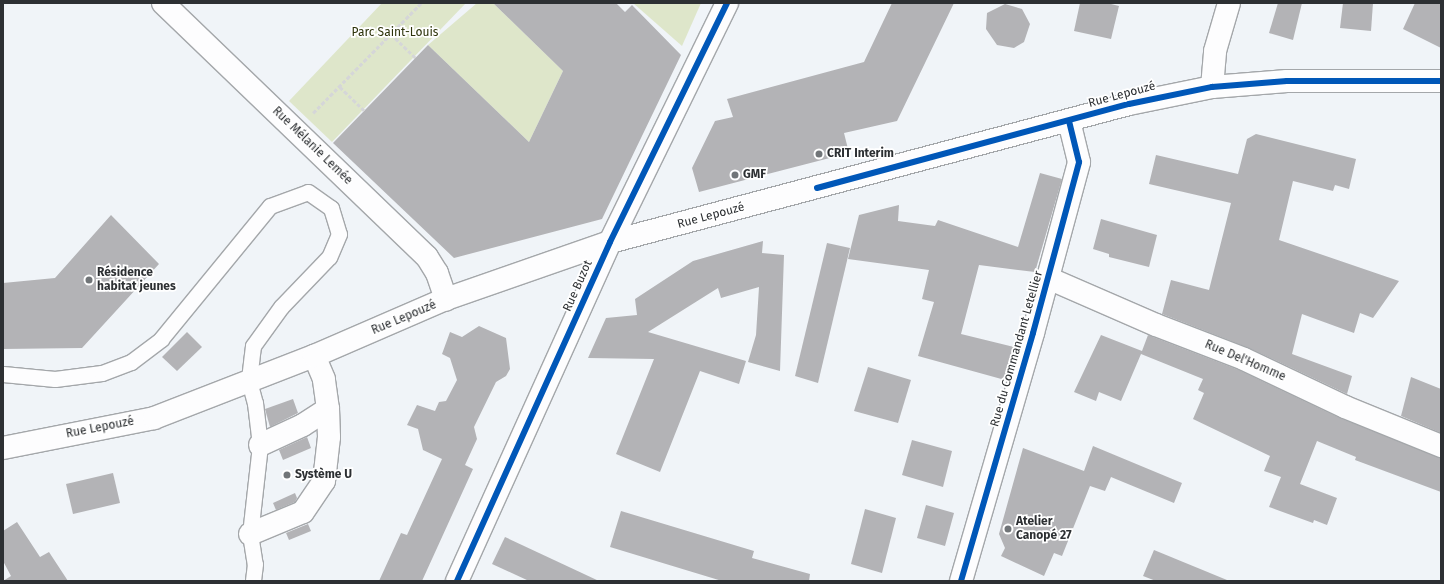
<!DOCTYPE html>
<meta charset="utf-8">
<style>
body{margin:0}
#map{position:relative;width:1444px;height:584px;overflow:hidden;background:#f0f4f8;font-family:"Fira Sans",sans-serif}
div>[style]{position:absolute}
.green>*{inset:0;background:#dee6ca}
.building>*{inset:0;background:#b3b3b6}
.path>*{height:2.5px;margin-top:-1.25px;transform-origin:0;background:repeating-linear-gradient(90deg,#d5d6d8 0 4px,transparent 0 6px)}
.roads{filter:drop-shadow(1px 0 #a4a7aa) drop-shadow(-1px 0 #a4a7aa) drop-shadow(0 1px #a4a7aa) drop-shadow(0 -1px #a4a7aa)}
.service>*{height:15px;margin:-7.5px;padding:0 7.5px;transform-origin:7.5px;border-radius:7.5px;background:#fdfdfe}
.minor>*{height:22px;margin:-11px;padding:0 11px;transform-origin:11px;border-radius:11px;background:#fdfdfe}
.secondary>*{height:22px;margin:-11px;padding:0 11px;transform-origin:11px;border-radius:11px;background:#fdfdfe}
.cycleway>*{height:6px;margin:-3px;padding:0 3px;transform-origin:3px;border-radius:3px;background:#0057b8}
.dots>*{width:11px;height:11px;translate:-50% -50%;box-sizing:border-box;border:2px solid #fff;border-radius:50%}
span{translate:-50% -50%;white-space:nowrap;text-align:center;line-height:1.15;-webkit-text-stroke:3.5px #fff;paint-order:stroke}
.park-label{font-size:12px;color:#2d330a}
.street-label{font-size:12px;color:#2d3033}
.poi-label{font-size:12px;color:#2d3033;font-weight:700}
.left{translate:0 -50%;text-align:left}
.frame{position:absolute;inset:0;border:4px solid #2d3033;pointer-events:none}
</style>
<div id="map">
<div class="green">
<div style="clip-path:polygon(382px 3px,466px 3px,332px 142px,289px 101px)"></div>
<div style="clip-path:polygon(477px 3px,493px 3px,563px 71px,529px 142px,428px 45px)"></div>
<div style="clip-path:polygon(633px 3px,701px 3px,682px 46px)"></div>
</div>
<div class="building">
<div style="clip-path:polygon(493px 3px,616px 3px,625px 12px,632px 5px,681px 55px,602px 219px,454px 258px,333px 143px,428px 45px,529px 142px,563px 71px)"></div>
<div style="clip-path:polygon(892px 3px,954px 3px,897px 121px,844px 133px,849px 153px,699px 192px,692px 168px,715px 121px,733px 117px,727px 99px,864px 62px)"></div>
<div style="clip-path:polygon(1080px 3px,1107px 3px,1119px 6px,1111px 39px,1074px 31px)"></div>
<div style="clip-path:polygon(1278px 3px,1302px 3px,1293px 40px,1269px 33px)"></div>
<div style="clip-path:polygon(1343px 3px,1373px 3px,1371px 31px,1340px 28px)"></div>
<div style="clip-path:polygon(1415px 3px,1441px 3px,1441px 48px,1403px 29px)"></div>
<div style="clip-path:polygon(1005px 4px,1022px 9px,1030px 24px,1024px 42px,1014px 48px,997px 45px,986px 29px,987px 13px)"></div>
<div style="clip-path:polygon(1256px 134px,1356px 159px,1349px 189px,1335px 185px,1333px 191px,1293px 181px,1279px 240px,1399px 281px,1373px 318px,1360px 313px,1354px 333px,1302px 314px,1292px 354px,1352px 376px,1347px 394px,1249px 348px,1162px 314px,1171px 280px,1209px 290px,1231px 203px,1149px 184px,1156px 155px,1238px 174px,1247px 139px)"></div>
<div style="clip-path:polygon(1040px 173px,1062px 179px,1035px 272px,979px 265px,961px 334px,1014px 347px,1005px 380px,918px 356px,934px 302px,922px 299px,929px 270px,848px 259px,859px 215px,899px 205px,898px 221px,935px 226px,938px 220px,1018px 247px)"></div>
<div style="clip-path:polygon(111px 215px,159px 264px,82px 348px,3px 349px,3px 283px,55px 278px)"></div>
<div style="clip-path:polygon(1101px 219px,1157px 235px,1149px 267px,1109px 257px,1109px 254px,1093px 249px)"></div>
<div style="clip-path:polygon(763px 241px,762px 253px,784px 255px,780px 371px,748px 362px,756px 335px,759px 287px,721px 298px,718px 288px,648px 332px,746px 361px,739px 384px,700px 371px,660px 472px,616px 454px,654px 359px,588px 358px,606px 318px,637px 315px,635px 299px,693px 261px)"></div>
<div style="clip-path:polygon(827px 243px,850px 248px,818px 383px,795px 376px)"></div>
<div style="clip-path:polygon(479px 326px,506px 338px,510px 369px,506px 376px,496px 382px,474px 427px,477px 439px,465px 465px,473px 469px,422px 581px,379px 581px,401px 533px,407px 535px,442px 459px,423px 450px,418px 429px,407px 425px,417px 405px,435px 411px,439px 402px,446px 401px,457px 380px,450px 358px,442px 354px,450px 332px,462px 337px)"></div>
<div style="clip-path:polygon(187px 332px,202px 347px,177px 371px,162px 357px)"></div>
<div style="clip-path:polygon(1101px 335px,1142px 351px,1148px 335px,1239px 370px,1340px 418px,1441px 458px,1441px 492px,1355px 460px,1356px 457px,1317px 441px,1300px 484px,1337px 498px,1327px 525px,1314px 520px,1313px 523px,1269px 507px,1281px 477px,1264px 471px,1270px 456px,1193px 419px,1204px 393px,1198px 390px,1203px 379px,1141px 354px,1121px 401px,1099px 392px,1096px 401px,1074px 392px)"></div>
<div style="clip-path:polygon(868px 367px,911px 380px,898px 423px,854px 411px)"></div>
<div style="clip-path:polygon(1411px 377px,1441px 389px,1441px 433px,1401px 416px)"></div>
<div style="clip-path:polygon(293px 399px,298px 413px,270px 427px,265px 409px)"></div>
<div style="clip-path:polygon(307px 437px,311px 448px,283px 460px,279px 450px)"></div>
<div style="clip-path:polygon(912px 440px,952px 451px,943px 487px,902px 475px)"></div>
<div style="clip-path:polygon(1093px 446px,1182px 483px,1174px 503px,1111px 477px,1105px 491px,1090px 486px,1062px 556px,1054px 553px,1044px 576px,1001px 556px,1005px 548px,999px 534px,1023px 448px,1084px 471px)"></div>
<div style="clip-path:polygon(113px 473px,120px 503px,73px 514px,66px 484px)"></div>
<div style="clip-path:polygon(295px 493px,297px 498px,295px 502px,276px 510px,273px 503px)"></div>
<div style="clip-path:polygon(926px 505px,954px 513px,945px 546px,917px 538px)"></div>
<div style="clip-path:polygon(865px 509px,896px 518px,882px 573px,851px 564px)"></div>
<div style="clip-path:polygon(621px 511px,754px 551px,752px 558px,810px 574px,809px 581px,722px 581px,610px 547px)"></div>
<div style="clip-path:polygon(17px 522px,40px 557px,49px 552px,68px 581px,3px 581px,11px 576px,3px 561px,3px 531px)"></div>
<div style="clip-path:polygon(308px 524px,311px 531px,289px 540px,286px 533px)"></div>
<div style="clip-path:polygon(505px 537px,599px 581px,529px 581px,492px 564px)"></div>
<div style="clip-path:polygon(1154px 550px,1227px 580px,1227px 581px,1156px 581px,1143px 576px)"></div>
</div>
<div class="path">
<div style="left:391px;top:34px;width:35px;rotate:44deg"></div>
<div style="left:340px;top:87px;width:35px;rotate:44deg"></div>
<div style="left:313px;top:113px;width:154px;rotate:-45.5deg"></div>
</div>
<div class="roads">
<div class="service">
<div style="left:3px;top:374px;width:52px;rotate:5.5deg"></div>
<div style="left:55px;top:379px;width:47px;rotate:-7.3deg"></div>
<div style="left:102px;top:373px;width:31px;rotate:-21deg"></div>
<div style="left:131px;top:362px;width:38px;rotate:-37deg"></div>
<div style="left:161px;top:339px;width:172px;rotate:-50.7deg"></div>
<div style="left:270px;top:206px;width:40px;rotate:-20.2deg"></div>
<div style="left:308px;top:192px;width:28px;rotate:35deg"></div>
<div style="left:331px;top:208px;width:27px;rotate:73deg"></div>
<div style="left:339px;top:234px;width:25px;rotate:113deg"></div>
<div style="left:329px;top:257px;width:69px;rotate:133.8deg"></div>
<div style="left:281px;top:307px;width:48px;rotate:125.7deg"></div>
<div style="left:253px;top:346px;width:35px;rotate:97deg"></div>
<div style="left:249px;top:381px;width:23px;rotate:75deg"></div>
<div style="left:255px;top:403px;width:42px;rotate:83.2deg"></div>
<div style="left:260px;top:445px;width:90px;rotate:96.4deg"></div>
<div style="left:250px;top:534px;width:30px;rotate:81deg"></div>
<div style="left:255px;top:564px;width:17px;rotate:97deg"></div>
</div>
<div class="minor">
<div style="left:163px;top:3px;width:366px;rotate:43.9deg"></div>
<div style="left:427px;top:257px;width:19px;rotate:58deg"></div>
<div style="left:437px;top:273px;width:28px;rotate:71deg"></div>
<div style="left:1212px;top:87px;width:36px;rotate:-85deg"></div>
<div style="left:1215px;top:51px;width:50px;rotate:-73.7deg"></div>
<div style="left:1048px;top:278px;width:118px;rotate:23.5deg"></div>
<div style="left:1156px;top:325px;width:94px;rotate:21.1deg"></div>
<div style="left:1244px;top:359px;width:112px;rotate:25.4deg"></div>
<div style="left:1345px;top:407px;width:104px;rotate:22.1deg"></div>
<div style="left:260px;top:445px;width:47px;rotate:-24.9deg"></div>
<div style="left:303px;top:425px;width:30px;rotate:-33deg"></div>
<div style="left:328px;top:409px;width:30px;rotate:-98deg"></div>
<div style="left:324px;top:379px;width:25px;rotate:-113deg"></div>
<div style="left:250px;top:534px;width:57px;rotate:-22.5deg"></div>
<div style="left:303px;top:512px;width:37px;rotate:-56deg"></div>
<div style="left:324px;top:481px;width:44px;rotate:-83.5deg"></div>
<div style="left:329px;top:437px;width:28px;rotate:-92deg"></div>
<div style="left:457px;top:581px;width:372px;rotate:-65.7deg"></div>
<div style="left:610px;top:242px;width:266px;rotate:-63.9deg"></div>
<div style="left:961px;top:581px;width:258px;rotate:-73.8deg"></div>
<div style="left:1033px;top:333px;width:177px;rotate:-74.9deg"></div>
<div style="left:1079px;top:162px;width:42px;rotate:-103.7deg"></div>
</div>
<div class="secondary">
<div style="left:3px;top:448px;width:154px;rotate:-11.2deg"></div>
<div style="left:154px;top:418px;width:172px;rotate:-21.2deg"></div>
<div style="left:314px;top:356px;width:144px;rotate:-23.4deg"></div>
<div style="left:446px;top:299px;width:174px;rotate:-19.2deg"></div>
<div style="left:610px;top:242px;width:537px;rotate:-14.89deg"></div>
<div style="left:1129px;top:104px;width:85px;rotate:-11.6deg"></div>
<div style="left:1212px;top:87px;width:75px;rotate:-4.6deg"></div>
<div style="left:1287px;top:81px;width:154px"></div>
</div>
</div>
<div class="cycleway">
<div style="left:817px;top:188px;width:323px;rotate:-15.1deg"></div>
<div style="left:1129px;top:104px;width:85px;rotate:-11.6deg"></div>
<div style="left:1212px;top:87px;width:75px;rotate:-4.6deg"></div>
<div style="left:1287px;top:81px;width:154px"></div>
<div style="left:457px;top:581px;width:372px;rotate:-65.7deg"></div>
<div style="left:610px;top:242px;width:266px;rotate:-63.9deg"></div>
<div style="left:961px;top:581px;width:258px;rotate:-73.8deg"></div>
<div style="left:1033px;top:333px;width:177px;rotate:-74.9deg"></div>
<div style="left:1079px;top:162px;width:42px;rotate:-103.7deg"></div>
</div>
<div class="dots">
<div style="left:819px;top:154px;background:#717578"></div>
<div style="left:735px;top:175px;background:#717578"></div>
<div style="left:89px;top:280px;background:#717578"></div>
<div style="left:287px;top:475px;background:#717578"></div>
<div style="left:1008px;top:529px;background:#717578"></div>
</div>
<div class="park-label">
<span style="left:395px;top:33px">Parc Saint-Louis</span>
</div>
<div class="street-label">
<span style="left:1122px;top:95px;rotate:-15deg">Rue Lepouzé</span>
<span style="left:312px;top:146px;rotate:44deg">Rue Mélanie Lemée</span>
<span style="left:711px;top:216px;rotate:-15deg">Rue Lepouzé</span>
<span style="left:578px;top:286px;rotate:-66deg">Rue Buzot</span>
<span style="left:404px;top:318px;rotate:-23deg">Rue Lepouzé</span>
<span style="left:1017px;top:349px;rotate:-74deg">Rue du Commandant Letellier</span>
<span style="left:1245px;top:361px;rotate:23deg">Rue Del'Homme</span>
<span style="left:100px;top:428px;rotate:-11deg">Rue Lepouzé</span>
</div>
<div class="poi-label">
<span class="left" style="left:827px;top:154px">CRIT Interim</span>
<span class="left" style="left:743px;top:175px">GMF</span>
<span class="left" style="left:97px;top:280px">Résidence<br>habitat jeunes</span>
<span class="left" style="left:295px;top:475px">Système U</span>
<span class="left" style="left:1016px;top:529px">Atelier<br>Canopé 27</span>
</div>
<div class="frame"></div>
</div>
